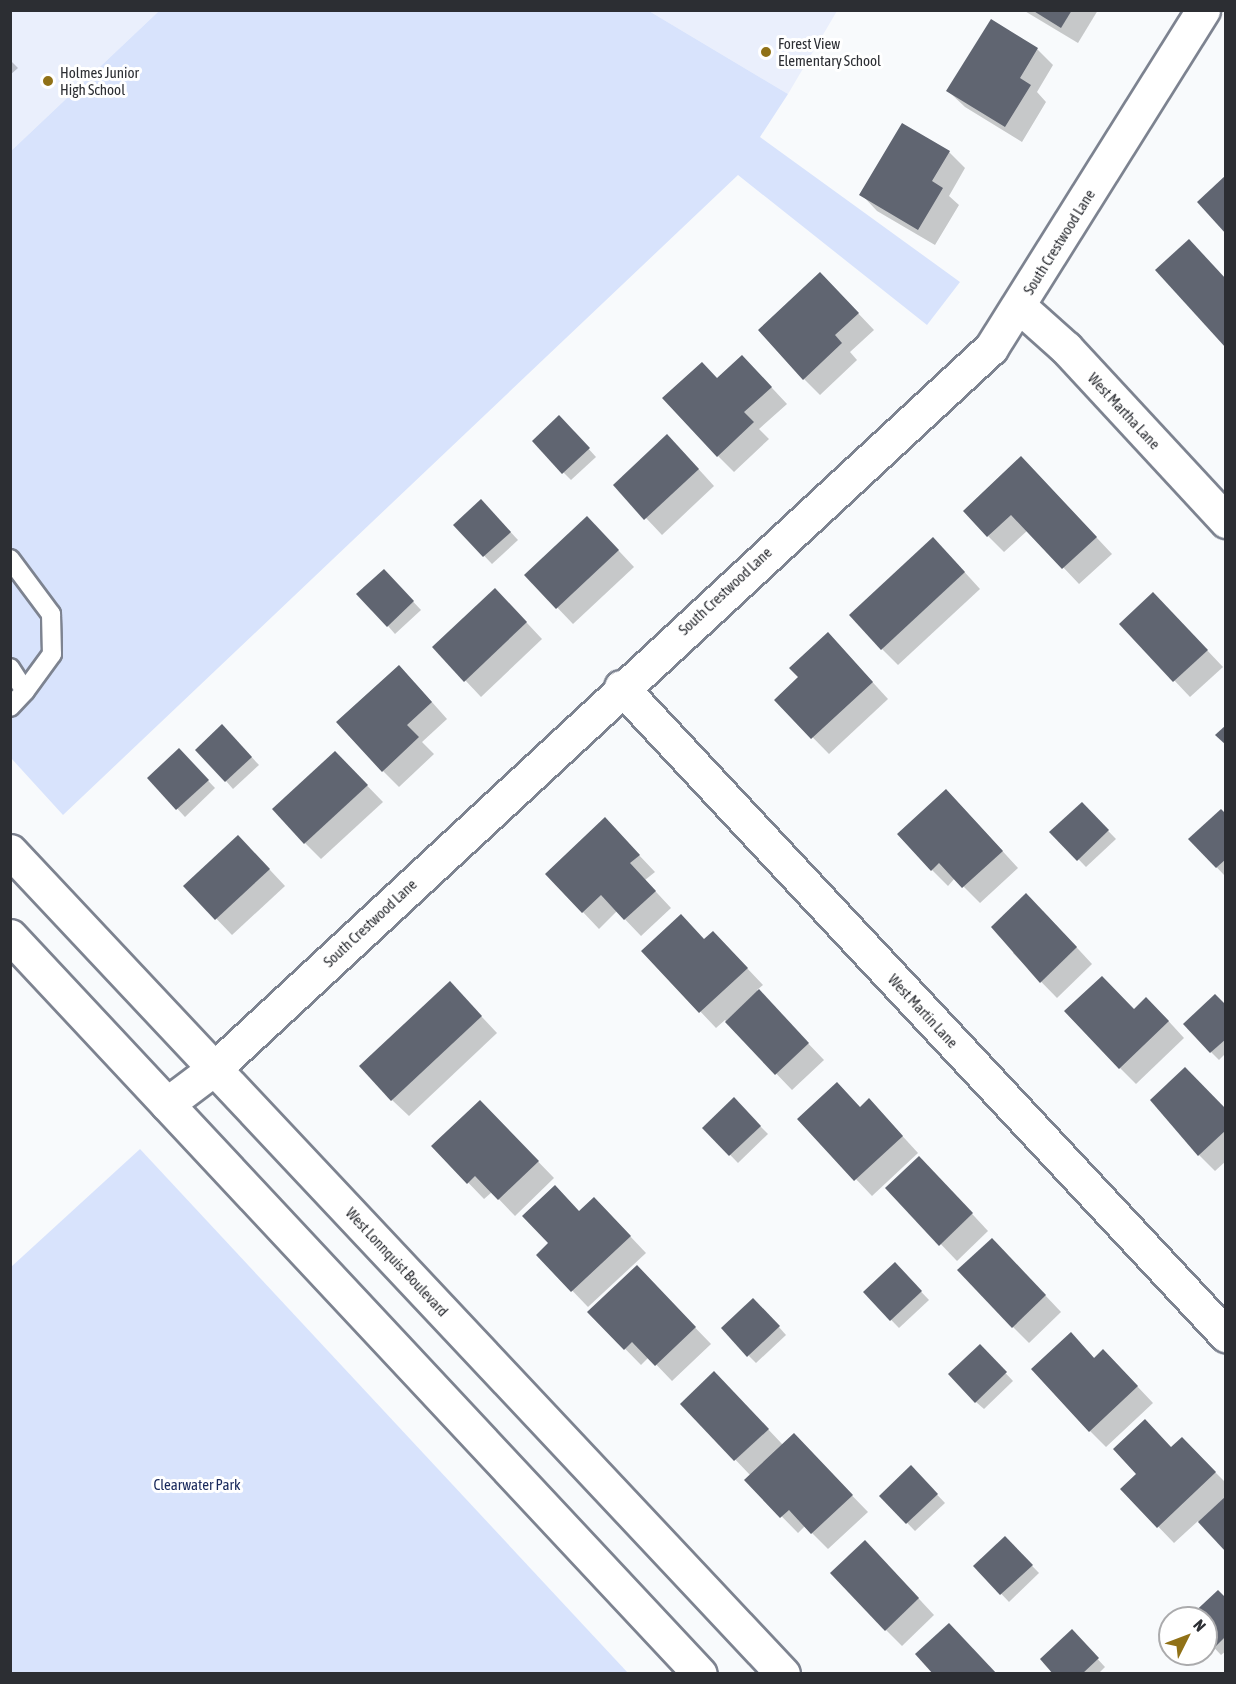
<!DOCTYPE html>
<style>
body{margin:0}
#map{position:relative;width:1236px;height:1684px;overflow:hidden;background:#f8fafc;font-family:"Asap Condensed",sans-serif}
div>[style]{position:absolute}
.built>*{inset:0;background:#eaeffc}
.green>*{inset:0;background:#d8e3fc}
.shadow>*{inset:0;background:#0003}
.building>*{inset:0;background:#606571}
.roads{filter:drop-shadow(2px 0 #7d8390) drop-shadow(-2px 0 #7d8390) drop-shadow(0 2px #7d8390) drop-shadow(0 -2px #7d8390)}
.lane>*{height:18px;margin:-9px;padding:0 9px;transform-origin:9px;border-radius:9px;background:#fff}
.street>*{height:33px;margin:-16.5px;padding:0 16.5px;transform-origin:16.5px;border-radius:16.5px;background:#fff}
.dots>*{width:16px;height:16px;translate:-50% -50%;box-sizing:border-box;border:3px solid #fff;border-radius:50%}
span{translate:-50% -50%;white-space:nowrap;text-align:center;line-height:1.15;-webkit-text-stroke:6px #fff;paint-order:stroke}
.poi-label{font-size:15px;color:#2c2e33}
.left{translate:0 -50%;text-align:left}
.street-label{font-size:15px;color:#2c2e33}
.park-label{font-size:15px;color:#19295b}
.frame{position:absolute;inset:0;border:12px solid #2c2e33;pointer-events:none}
.north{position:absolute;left:1158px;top:1606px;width:60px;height:60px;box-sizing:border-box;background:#fff;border:2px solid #ababad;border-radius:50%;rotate:48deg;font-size:16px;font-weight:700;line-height:24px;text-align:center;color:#2c2e33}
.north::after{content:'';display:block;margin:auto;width:21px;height:27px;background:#907117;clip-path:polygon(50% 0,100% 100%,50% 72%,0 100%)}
</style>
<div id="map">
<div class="built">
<div style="clip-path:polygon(11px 10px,159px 10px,159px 11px,11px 151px)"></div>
<div style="clip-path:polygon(649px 11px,837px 11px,788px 94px)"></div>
</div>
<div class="green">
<div style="clip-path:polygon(159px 11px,649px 11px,788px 94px,760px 137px,960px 282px,927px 325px,738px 175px,63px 815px,11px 758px,11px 151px)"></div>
<div style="clip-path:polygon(140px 1149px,628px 1673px,11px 1673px,11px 1267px)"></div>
</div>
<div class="shadow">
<div style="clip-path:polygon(1023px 10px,1098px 10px,1078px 43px)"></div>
<div style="clip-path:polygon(1037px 49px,1053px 65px,1037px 92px,1046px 102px,1022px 142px,965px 107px,948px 91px)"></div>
<div style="clip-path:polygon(10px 60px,18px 68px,10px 75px)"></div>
<div style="clip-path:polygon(949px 152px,965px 168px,949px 196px,959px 205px,935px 245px,877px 211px,861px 194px)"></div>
<div style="clip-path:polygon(836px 290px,874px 330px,850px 352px,857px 360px,820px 395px,804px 379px)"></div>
<div style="clip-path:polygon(758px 373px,787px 404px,759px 429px,769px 439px,734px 472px,718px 456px,717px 379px)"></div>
<div style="clip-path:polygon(567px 425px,596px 457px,571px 480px,563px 472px)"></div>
<div style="clip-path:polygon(683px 452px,714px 486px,662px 535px,615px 485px)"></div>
<div style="clip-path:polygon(1037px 474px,1112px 554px,1079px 584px,1028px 530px,1004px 552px,988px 536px)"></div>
<div style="clip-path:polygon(489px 509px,518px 540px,492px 564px,455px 525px)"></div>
<div style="clip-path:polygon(603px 534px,634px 567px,573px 624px,526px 575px)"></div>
<div style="clip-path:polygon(949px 555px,980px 589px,898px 665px,882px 649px)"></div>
<div style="clip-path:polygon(392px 579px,421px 610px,395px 634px,388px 626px)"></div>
<div style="clip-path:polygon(511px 606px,542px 639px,481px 697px,465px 680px)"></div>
<div style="clip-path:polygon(1169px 610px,1223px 667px,1190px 697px,1121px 624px)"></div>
<div style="clip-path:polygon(844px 651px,888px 699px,829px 754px,776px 700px)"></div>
<div style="clip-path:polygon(415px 683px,447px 719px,422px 742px,434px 754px,399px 787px,383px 771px)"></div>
<div style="clip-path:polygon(230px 734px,259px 765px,233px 789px,226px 781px)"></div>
<div style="clip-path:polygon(179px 750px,215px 788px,185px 817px,149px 778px)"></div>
<div style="clip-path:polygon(351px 769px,383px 802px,321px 859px,305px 843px)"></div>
<div style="clip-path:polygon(1082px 804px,1116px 839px,1086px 867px,1052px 832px)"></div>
<div style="clip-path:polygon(962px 807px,1018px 868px,980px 903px,955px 878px,948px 886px,932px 870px)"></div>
<div style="clip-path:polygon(1226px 816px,1226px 874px,1224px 875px,1190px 839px)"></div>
<div style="clip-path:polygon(621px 836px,655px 872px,645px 880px,671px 908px,641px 936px,617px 911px,599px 929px,547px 874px)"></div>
<div style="clip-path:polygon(254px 853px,285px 886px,232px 935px,185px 886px)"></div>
<div style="clip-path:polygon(1043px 911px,1092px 964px,1057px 998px,1013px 953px)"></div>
<div style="clip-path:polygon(704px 940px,729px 949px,763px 985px,757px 990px,824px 1060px,792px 1090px,725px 1020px,716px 1028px,643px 951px)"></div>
<div style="clip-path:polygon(466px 1000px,497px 1033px,409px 1116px,392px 1100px)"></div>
<div style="clip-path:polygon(1226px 1007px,1226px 1053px,1219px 1060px,1211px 1052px)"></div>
<div style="clip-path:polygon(1134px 1010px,1163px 1015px,1184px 1038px,1136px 1084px,1120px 1068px)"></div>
<div style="clip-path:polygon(734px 1100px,768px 1134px,738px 1163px,704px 1128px)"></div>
<div style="clip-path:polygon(861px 1108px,885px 1117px,918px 1153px,872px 1196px,799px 1119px)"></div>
<div style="clip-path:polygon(1226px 1111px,1226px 1161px,1215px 1171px,1199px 1155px)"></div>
<div style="clip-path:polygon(496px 1118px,554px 1178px,515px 1216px,492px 1192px,484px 1199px,433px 1146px)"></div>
<div style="clip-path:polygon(935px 1174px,988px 1231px,957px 1261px,887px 1188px)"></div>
<div style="clip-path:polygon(580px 1213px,610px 1215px,646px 1253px,588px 1307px,538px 1255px)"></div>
<div style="clip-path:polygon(1008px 1256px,1061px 1312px,1029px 1343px,1013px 1327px)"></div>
<div style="clip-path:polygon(895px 1264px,929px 1300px,899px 1328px,865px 1293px)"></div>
<div style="clip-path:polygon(653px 1284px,711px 1344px,672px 1381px,649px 1357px,641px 1365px,589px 1312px)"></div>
<div style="clip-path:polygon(761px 1307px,786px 1335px,756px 1363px,749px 1356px)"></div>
<div style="clip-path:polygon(980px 1346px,1013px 1381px,984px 1409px,976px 1402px)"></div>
<div style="clip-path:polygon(1087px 1350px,1095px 1359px,1119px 1367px,1153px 1403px,1106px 1447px,1090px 1431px)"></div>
<div style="clip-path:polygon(730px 1389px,783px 1445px,810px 1452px,868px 1512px,828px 1549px,805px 1526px,798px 1533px,746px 1480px,751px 1476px,682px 1404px)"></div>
<div style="clip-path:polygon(1172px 1449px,1198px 1455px,1226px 1483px,1226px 1550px,1198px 1521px,1174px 1543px,1122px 1489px)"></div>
<div style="clip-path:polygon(911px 1467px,945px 1503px,915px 1531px,881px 1496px)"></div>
<div style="clip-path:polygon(1005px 1538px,1039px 1573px,1009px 1602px,975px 1566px)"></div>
<div style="clip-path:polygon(881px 1558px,934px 1615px,902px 1646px,886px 1630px)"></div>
<div style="clip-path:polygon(1226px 1600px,1226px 1651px,1221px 1655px,1206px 1639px,1206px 1618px,1190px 1618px)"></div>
<div style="clip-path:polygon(1079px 1639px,1105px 1667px,1098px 1674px,1055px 1674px)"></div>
</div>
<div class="building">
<div style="clip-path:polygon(1032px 10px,1072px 10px,1061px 28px)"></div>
<div style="clip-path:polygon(991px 19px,1038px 48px,1020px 78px,1031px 85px,1005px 127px,946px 91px)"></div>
<div style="clip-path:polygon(902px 123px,950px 151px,932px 181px,943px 188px,918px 230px,859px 195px)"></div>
<div style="clip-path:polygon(1226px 175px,1226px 234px,1197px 202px)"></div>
<div style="clip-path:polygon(1189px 239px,1226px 279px,1226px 348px,1155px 270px)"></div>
<div style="clip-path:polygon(820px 272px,859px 313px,835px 335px,842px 343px,803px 380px,758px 330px)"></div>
<div style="clip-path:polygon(742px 355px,772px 387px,744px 412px,754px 422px,717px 457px,662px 398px,702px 362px,717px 378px)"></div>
<div style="clip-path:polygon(559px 415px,590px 448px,562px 474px,532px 441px)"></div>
<div style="clip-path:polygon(667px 434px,699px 469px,644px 520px,613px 485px)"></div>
<div style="clip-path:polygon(1021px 456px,1097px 537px,1062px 569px,1011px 515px,987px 537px,963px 511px)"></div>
<div style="clip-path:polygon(481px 499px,511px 532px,483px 557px,453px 525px)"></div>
<div style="clip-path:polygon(587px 516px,619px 550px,556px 609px,524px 575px)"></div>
<div style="clip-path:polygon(933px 537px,965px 572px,881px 650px,849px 615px)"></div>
<div style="clip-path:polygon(384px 569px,414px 601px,387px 627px,356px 594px)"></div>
<div style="clip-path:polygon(495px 588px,527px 622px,464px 682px,432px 647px)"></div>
<div style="clip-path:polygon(1153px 592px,1208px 650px,1173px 682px,1119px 624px)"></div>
<div style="clip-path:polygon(828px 632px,873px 682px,811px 739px,774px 700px,798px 677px,789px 668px)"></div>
<div style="clip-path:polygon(399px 665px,432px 702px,407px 725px,419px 737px,382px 772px,336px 722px)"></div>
<div style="clip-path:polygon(222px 724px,252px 757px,225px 782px,195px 750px)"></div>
<div style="clip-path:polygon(1226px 725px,1226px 745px,1215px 735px)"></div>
<div style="clip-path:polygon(179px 748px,209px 780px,176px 810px,147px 778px)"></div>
<div style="clip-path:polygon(335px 751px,368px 785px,304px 844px,272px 809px)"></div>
<div style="clip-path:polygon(946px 789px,1003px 851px,962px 888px,939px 863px,931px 871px,897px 834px)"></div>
<div style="clip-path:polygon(1082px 802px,1109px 830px,1077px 861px,1049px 832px)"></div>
<div style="clip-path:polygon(1221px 809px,1226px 814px,1226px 859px,1216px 868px,1188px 839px)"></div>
<div style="clip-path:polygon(605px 817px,640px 855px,630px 863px,656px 891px,624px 920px,601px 895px,582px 913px,545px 874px)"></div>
<div style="clip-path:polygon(238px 835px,270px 869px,215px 920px,183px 886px)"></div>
<div style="clip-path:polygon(1026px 893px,1077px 947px,1040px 983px,991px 927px)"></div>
<div style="clip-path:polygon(681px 914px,704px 939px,713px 931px,748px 968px,699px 1013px,641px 951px)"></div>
<div style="clip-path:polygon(1102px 976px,1134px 1009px,1146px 997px,1169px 1021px,1119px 1069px,1064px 1011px)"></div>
<div style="clip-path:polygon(450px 981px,482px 1016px,391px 1101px,359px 1066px)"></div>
<div style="clip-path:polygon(759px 989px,809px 1043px,775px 1075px,725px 1022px)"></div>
<div style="clip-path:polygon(1215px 994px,1226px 1005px,1226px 1039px,1210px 1053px,1183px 1024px)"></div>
<div style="clip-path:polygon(1185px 1067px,1226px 1109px,1226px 1130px,1198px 1156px,1150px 1100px)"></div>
<div style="clip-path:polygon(837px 1082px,860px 1107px,869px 1098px,903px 1136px,854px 1181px,797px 1119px)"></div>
<div style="clip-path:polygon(734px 1097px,761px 1126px,729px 1156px,702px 1128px)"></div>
<div style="clip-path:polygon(480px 1100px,539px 1161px,498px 1200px,475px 1176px,467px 1184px,431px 1146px)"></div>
<div style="clip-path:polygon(919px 1156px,973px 1213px,939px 1246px,885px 1188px)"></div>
<div style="clip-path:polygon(555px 1185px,579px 1211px,594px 1197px,631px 1236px,571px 1292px,536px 1255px,548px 1243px,522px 1216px)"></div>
<div style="clip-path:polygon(992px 1238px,1046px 1295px,1012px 1328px,957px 1270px)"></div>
<div style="clip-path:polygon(895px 1262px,922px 1291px,890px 1321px,863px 1292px)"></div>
<div style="clip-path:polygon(637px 1265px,696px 1327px,655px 1366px,632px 1342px,624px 1350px,587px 1312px)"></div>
<div style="clip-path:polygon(753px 1298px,780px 1326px,747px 1357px,721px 1328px)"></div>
<div style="clip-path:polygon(1071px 1332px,1094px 1358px,1103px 1349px,1138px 1386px,1089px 1432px,1031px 1369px)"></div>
<div style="clip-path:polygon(980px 1344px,1007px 1372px,975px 1403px,948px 1374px)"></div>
<div style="clip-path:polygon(714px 1371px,769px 1429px,734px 1461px,680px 1404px)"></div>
<div style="clip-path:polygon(1145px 1419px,1171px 1447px,1182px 1437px,1216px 1472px,1157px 1528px,1120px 1489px,1136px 1474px,1113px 1449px)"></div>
<div style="clip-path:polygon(794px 1433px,853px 1495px,811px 1534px,789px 1510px,780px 1518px,744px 1480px)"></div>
<div style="clip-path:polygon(911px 1465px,938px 1494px,906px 1524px,879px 1496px)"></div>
<div style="clip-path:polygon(1226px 1496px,1226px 1552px,1198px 1522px)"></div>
<div style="clip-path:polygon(1005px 1536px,1033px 1565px,1000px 1595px,973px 1566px)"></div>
<div style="clip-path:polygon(865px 1540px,919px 1598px,885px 1631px,830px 1573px)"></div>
<div style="clip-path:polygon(1218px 1590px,1226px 1598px,1226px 1636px,1213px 1649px,1206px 1642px,1206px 1618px,1188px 1618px)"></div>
<div style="clip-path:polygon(949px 1623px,997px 1674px,933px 1674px,915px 1654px)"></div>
<div style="clip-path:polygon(1072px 1629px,1099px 1658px,1082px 1674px,1053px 1674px,1040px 1659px)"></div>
</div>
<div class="roads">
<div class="lane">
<div style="left:10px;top:559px;width:69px;rotate:53.3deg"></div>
<div style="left:51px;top:614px;width:40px;rotate:88.6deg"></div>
<div style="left:52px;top:654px;width:46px;rotate:126.1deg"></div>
<div style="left:10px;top:668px;width:27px;rotate:57deg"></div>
<div style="left:25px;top:691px;width:22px;rotate:133deg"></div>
</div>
<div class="street">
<div style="left:1019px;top:306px;width:63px;rotate:41.8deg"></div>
<div style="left:1066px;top:348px;width:236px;rotate:47.2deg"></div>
<div style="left:621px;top:687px;width:887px;rotate:46.97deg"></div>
<div style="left:10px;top:851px;width:1129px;rotate:46.79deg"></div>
<div style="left:10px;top:936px;width:1010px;rotate:46.93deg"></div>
<div style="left:167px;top:1104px;width:60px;rotate:-36.9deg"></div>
<div style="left:215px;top:1068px;width:1059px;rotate:-42.86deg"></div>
<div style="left:991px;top:348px;width:399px;rotate:-57.9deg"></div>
</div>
</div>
<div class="dots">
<div style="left:766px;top:52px;background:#907117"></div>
<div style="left:48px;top:81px;background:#907117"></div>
</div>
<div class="poi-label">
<span class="left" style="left:778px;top:52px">Forest View<br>Elementary School</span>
<span class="left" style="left:60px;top:81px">Holmes Junior<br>High School</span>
</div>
<div class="street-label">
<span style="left:1059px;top:242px;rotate:-58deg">South Crestwood Lane</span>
<span style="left:1124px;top:411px;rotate:47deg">West Martha Lane</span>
<span style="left:725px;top:591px;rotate:-43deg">South Crestwood Lane</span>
<span style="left:370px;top:923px;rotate:-43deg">South Crestwood Lane</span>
<span style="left:923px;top:1011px;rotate:47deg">West Martin Lane</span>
<span style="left:397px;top:1262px;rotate:47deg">West Lonnquist Boulevard</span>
</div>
<div class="park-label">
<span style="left:197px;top:1485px">Clearwater Park</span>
</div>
<div class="frame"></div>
<div class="north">N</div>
</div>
